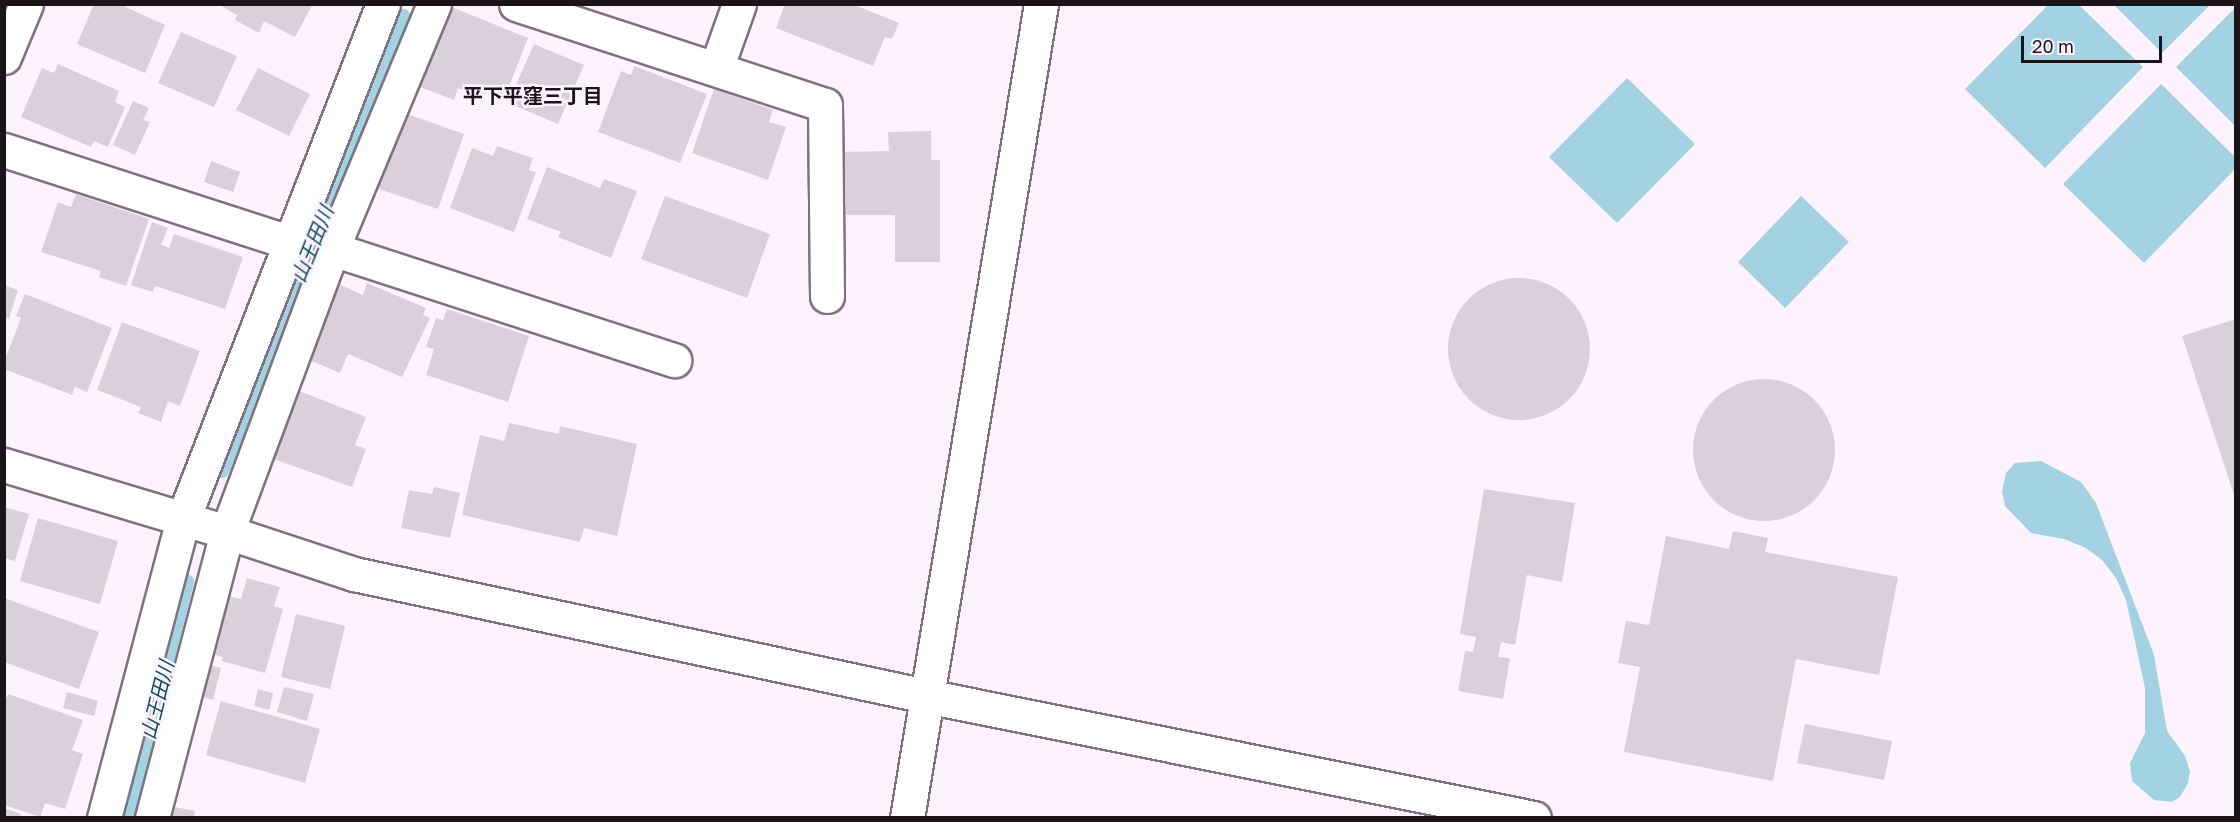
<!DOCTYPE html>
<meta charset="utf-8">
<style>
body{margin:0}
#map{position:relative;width:2240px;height:822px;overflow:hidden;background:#fdf2fd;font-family:"Golos Text","Noto Sans JP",sans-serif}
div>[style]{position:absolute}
.water>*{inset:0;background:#a3d3e3}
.stream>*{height:14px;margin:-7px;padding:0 7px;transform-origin:7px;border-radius:7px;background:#a3d3e3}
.building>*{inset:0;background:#dccfdc}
.round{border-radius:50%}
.roads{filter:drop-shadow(2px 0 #7d727e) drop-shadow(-2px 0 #7d727e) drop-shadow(0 2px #7d727e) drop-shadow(0 -2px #7d727e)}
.minor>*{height:33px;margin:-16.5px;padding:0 16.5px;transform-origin:16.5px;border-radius:16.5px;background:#fff}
.tertiary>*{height:33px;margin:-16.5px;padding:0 16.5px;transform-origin:16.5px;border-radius:16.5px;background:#fff}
span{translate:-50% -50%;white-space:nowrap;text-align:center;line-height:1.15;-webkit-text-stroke:5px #fdf2fd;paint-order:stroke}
.neighbourhood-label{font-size:20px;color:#191519;font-weight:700}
.water-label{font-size:20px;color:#044b5c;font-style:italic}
.frame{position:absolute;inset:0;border:6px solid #191519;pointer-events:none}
.scale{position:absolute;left:2021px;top:36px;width:141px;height:27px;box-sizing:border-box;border:3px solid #191519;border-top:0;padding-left:8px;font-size:18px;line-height:21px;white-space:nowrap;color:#191519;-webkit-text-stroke:4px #fdf2fd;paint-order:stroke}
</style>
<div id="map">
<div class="water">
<div style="clip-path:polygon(2048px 5px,2079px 5px,2143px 67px,2045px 168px,1965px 89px)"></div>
<div style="clip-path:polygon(2114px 5px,2210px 5px,2162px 53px)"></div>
<div style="clip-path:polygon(2235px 8px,2235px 126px,2176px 67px)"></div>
<div style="clip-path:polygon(1627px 78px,1695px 144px,1617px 223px,1549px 157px)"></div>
<div style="clip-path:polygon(2161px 84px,2235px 157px,2235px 169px,2144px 263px,2063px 184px)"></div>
<div style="clip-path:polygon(1801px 196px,1849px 242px,1785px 308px,1738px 262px)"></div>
<div style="clip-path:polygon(2041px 461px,2081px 482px,2096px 503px,2154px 655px,2167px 731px,2185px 756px,2190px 771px,2188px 783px,2180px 797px,2172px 802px,2154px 800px,2132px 781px,2130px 763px,2145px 733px,2145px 688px,2126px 600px,2116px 578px,2102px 560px,2086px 548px,2064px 539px,2031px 533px,2005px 506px,2002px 491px,2006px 473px,2015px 463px)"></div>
</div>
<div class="stream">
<div style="left:222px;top:471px;width:490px;rotate:-68.3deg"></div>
<div style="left:127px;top:818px;width:244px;rotate:-75.7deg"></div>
</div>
<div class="building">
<div style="clip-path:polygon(94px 4px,119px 4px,165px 25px,145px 73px,77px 44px)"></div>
<div style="clip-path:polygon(218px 4px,313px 4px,295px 37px,264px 21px,259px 33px,235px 20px,237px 15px)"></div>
<div style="clip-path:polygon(785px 4px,852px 4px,899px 23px,892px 39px,885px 37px,873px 66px,776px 28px)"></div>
<div style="clip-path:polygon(449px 6px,528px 38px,505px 97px,487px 90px,483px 99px,458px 88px,454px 100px,417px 86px)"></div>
<div style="clip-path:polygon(181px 32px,237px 56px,214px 107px,158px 83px)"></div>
<div style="clip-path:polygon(534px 44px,584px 65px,558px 124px,508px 103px)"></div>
<div style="clip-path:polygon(58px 64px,119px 91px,115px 102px,125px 107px,108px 147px,94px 141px,91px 147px,21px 117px,42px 68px,54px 73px)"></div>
<div style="clip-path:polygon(634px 66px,707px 94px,680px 163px,598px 132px,621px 71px,631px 75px)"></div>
<div style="clip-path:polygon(258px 68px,310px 94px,289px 136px,236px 110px)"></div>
<div style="clip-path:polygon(714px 89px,773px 110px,769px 122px,786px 127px,768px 180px,692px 153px)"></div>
<div style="clip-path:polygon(133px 101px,149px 108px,143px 120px,150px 122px,135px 155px,113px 145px)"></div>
<div style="clip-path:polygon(407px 114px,464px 134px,438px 209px,376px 188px,391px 144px,396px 146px)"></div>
<div style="clip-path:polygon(931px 131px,931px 160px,940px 160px,940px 262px,895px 262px,895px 215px,842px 215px,842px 152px,889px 151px,888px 132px)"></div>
<div style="clip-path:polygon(497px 146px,533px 158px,529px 170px,536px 172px,514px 232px,450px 208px,472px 148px,493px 156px)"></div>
<div style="clip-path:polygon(211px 161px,240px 172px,233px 192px,204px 182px)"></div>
<div style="clip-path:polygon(547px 167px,600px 188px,604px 179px,637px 191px,611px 258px,558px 237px,561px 232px,527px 219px)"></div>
<div style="clip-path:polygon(76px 194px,149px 219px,126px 286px,99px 277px,101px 271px,41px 252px,58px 202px,71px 207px)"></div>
<div style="clip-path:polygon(665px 196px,770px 234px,747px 298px,641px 259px)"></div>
<div style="clip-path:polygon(152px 222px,168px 228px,161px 245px,169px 248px,174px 234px,243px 257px,225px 309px,155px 286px,153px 292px,131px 285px)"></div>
<div class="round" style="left:1448px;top:278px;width:142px;height:142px"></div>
<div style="clip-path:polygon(367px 283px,426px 308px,423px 315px,430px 318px,402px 377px,348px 354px,340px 373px,307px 359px,339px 284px,363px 295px)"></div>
<div style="clip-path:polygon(4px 285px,18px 290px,9px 319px,4px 317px)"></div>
<div style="clip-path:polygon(25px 294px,112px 328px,87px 392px,75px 387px,72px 395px,4px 369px,4px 362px,21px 318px,16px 316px)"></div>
<div style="clip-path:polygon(447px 309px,529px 336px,508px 402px,426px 375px,434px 349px,426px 347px,436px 318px,443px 320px)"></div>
<div style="clip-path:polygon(2236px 319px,2236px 498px,2235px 498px,2182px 336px)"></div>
<div style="clip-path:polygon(122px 322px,200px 351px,180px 406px,168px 401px,161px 422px,138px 413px,141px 407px,97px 390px)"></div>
<div class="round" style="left:1693px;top:379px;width:142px;height:142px"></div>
<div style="clip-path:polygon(289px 387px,366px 417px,355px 445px,366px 449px,352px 487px,271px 458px)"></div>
<div style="clip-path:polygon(509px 423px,559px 434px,560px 426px,637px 444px,617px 536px,584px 528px,580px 542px,462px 515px,480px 435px,504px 441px)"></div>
<div style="clip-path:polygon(434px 487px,460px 493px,450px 538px,401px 528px,409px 490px,432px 494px)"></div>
<div style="clip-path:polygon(1484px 489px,1575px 503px,1562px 582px,1527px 575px,1515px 645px,1501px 642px,1498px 657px,1510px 658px,1503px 699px,1458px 691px,1465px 651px,1473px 652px,1476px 637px,1460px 634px)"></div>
<div style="clip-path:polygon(4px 507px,29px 514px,15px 561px,4px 558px)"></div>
<div style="clip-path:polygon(38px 518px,118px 541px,100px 604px,20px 581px)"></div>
<div style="clip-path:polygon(1733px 531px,1768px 538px,1765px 552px,1898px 577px,1879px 675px,1796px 659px,1773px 781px,1624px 752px,1640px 667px,1618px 663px,1626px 621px,1649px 625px,1666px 536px,1729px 549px)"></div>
<div style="clip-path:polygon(247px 578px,280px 587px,274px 606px,283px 609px,265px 673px,222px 661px,223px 657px,212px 654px,228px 596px,241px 599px)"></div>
<div style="clip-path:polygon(4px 598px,99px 632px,79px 689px,4px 662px)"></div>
<div style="clip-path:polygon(296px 614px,345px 626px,330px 689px,281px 677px)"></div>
<div style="clip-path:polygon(198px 662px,221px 668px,213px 700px,190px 694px)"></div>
<div style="clip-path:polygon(284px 687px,314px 694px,307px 721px,277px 712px)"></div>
<div style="clip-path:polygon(258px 689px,273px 693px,269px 710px,254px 706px)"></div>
<div style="clip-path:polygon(67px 692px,98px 701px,94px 716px,63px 708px)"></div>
<div style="clip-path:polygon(8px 694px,83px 720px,72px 750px,83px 754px,65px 809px,45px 803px,40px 817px,4px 805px,4px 704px)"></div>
<div style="clip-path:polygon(221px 701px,320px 729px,305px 783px,206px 755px)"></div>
<div style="clip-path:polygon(1805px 724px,1892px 741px,1884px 780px,1797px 763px)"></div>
<div style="clip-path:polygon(160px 804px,195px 811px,194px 818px,157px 818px)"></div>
<div style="clip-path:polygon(4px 808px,21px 814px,20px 818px,4px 818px)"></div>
</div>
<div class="roads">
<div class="minor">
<div style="left:516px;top:4px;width:325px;rotate:18.1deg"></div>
<div style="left:825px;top:105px;width:191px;rotate:89.4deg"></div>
<div style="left:4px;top:57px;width:57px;rotate:-67.5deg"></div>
<div style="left:716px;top:69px;width:69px;rotate:-70.5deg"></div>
<div style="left:4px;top:150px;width:299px;rotate:17.9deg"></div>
<div style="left:332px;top:249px;width:360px;rotate:18deg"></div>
<div style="left:227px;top:532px;width:134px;rotate:18.3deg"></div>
<div style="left:354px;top:574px;width:585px;rotate:12.04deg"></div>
<div style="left:926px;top:696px;width:620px;rotate:11.35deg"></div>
<div style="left:104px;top:818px;width:309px;rotate:-75.2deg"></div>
<div style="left:183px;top:519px;width:552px;rotate:-68.78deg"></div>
<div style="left:152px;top:818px;width:296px;rotate:-75.3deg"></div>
<div style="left:227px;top:532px;width:302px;rotate:-69.6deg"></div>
<div style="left:332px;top:249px;width:265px;rotate:-67.4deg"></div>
<div style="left:907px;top:818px;width:825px;rotate:-80.65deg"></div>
</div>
<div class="tertiary">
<div style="left:4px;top:465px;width:233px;rotate:16.7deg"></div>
</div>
</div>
<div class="neighbourhood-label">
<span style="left:533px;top:95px">平下平窪三丁目</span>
</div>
<div class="water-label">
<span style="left:312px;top:244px;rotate:-68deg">山王田川</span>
<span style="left:157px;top:700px;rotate:-76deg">山王田川</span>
</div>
<div class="frame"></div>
<div class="scale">20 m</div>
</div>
